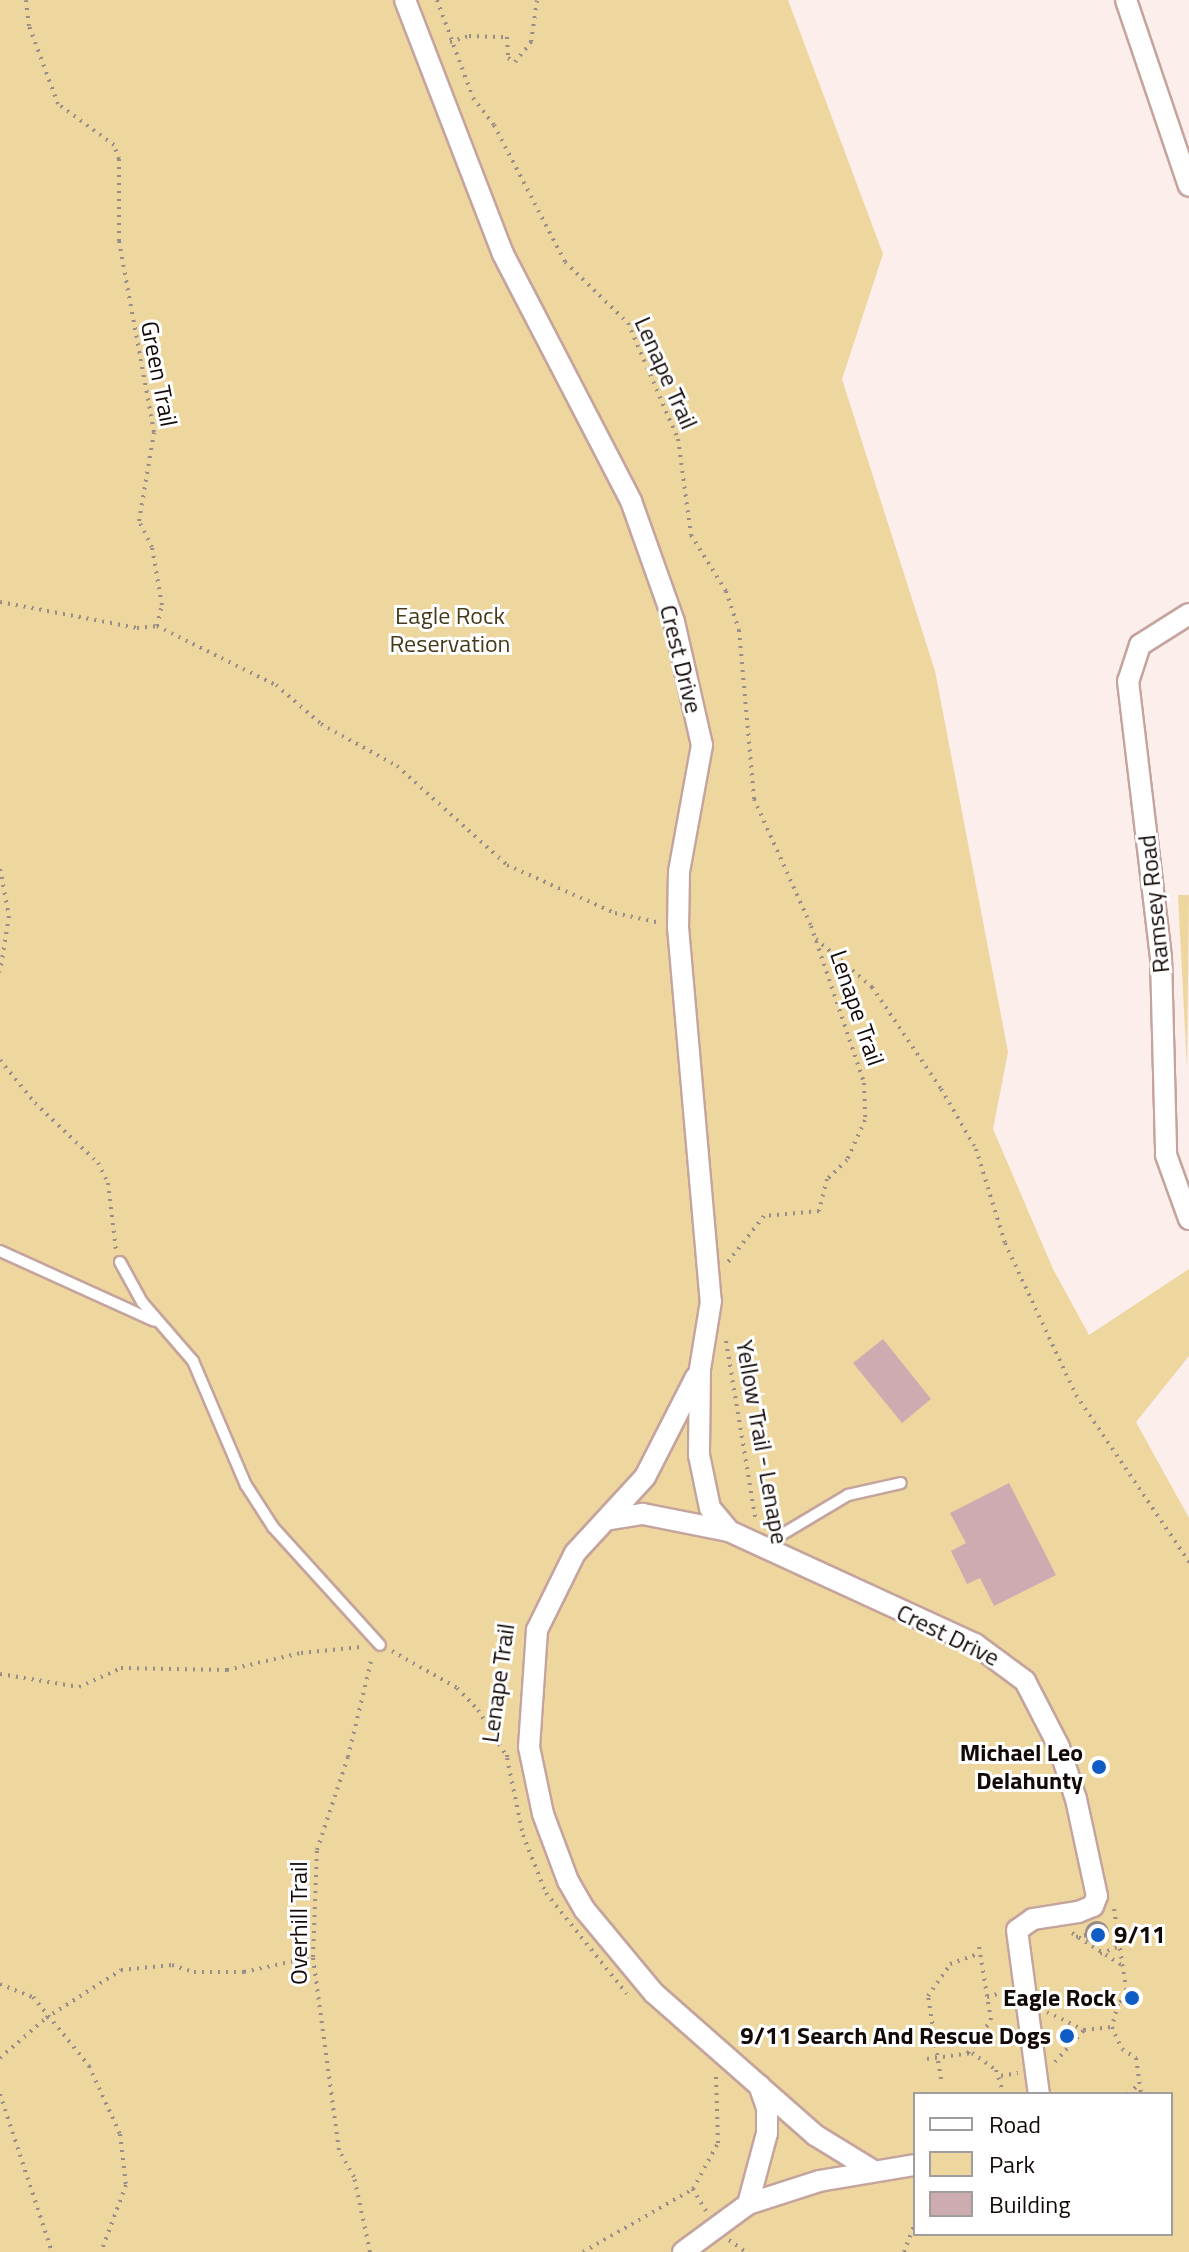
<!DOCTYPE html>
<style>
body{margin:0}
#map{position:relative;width:1189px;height:2252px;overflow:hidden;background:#fceeeb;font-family:"Titillium Web",sans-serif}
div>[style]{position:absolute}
.green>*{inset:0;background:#eed69f}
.building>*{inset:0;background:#ccacb1}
.path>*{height:4px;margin-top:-2px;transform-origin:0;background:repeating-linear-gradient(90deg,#998d8a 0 2px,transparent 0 8px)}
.path>.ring{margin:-2px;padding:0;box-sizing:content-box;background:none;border:4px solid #998d8a;border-radius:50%}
.roads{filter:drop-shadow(2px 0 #c4a49d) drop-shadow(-2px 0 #c4a49d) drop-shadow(0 2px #c4a49d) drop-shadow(0 -2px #c4a49d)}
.lane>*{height:10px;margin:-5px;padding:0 5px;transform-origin:5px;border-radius:5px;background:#fff}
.street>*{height:20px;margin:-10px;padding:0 10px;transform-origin:10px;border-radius:10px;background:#fff}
.dots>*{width:22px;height:22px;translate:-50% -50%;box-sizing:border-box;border:4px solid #fff;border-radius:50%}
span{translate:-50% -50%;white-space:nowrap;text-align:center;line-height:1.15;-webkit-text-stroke:6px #fff;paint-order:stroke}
.street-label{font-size:24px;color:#130907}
.park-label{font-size:24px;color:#473a1a}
.poi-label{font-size:24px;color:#130907;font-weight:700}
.right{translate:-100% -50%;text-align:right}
.left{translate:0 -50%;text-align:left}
.legend{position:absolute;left:913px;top:2092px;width:260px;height:144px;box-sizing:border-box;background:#fff;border:2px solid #a19d9c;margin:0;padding:10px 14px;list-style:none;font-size:24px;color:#130907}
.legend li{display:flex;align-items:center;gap:16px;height:40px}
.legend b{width:40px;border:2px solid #a19d9c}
</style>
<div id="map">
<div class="green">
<div style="clip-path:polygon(evenodd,0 0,788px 0,883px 254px,842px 379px,935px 671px,1008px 1052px,993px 1129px,1053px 1269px,1089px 1335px,1189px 1269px,1189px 1356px,1136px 1422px,1189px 1518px,1189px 2252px,0 2252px,0 0,915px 2094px,1171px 2094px,1171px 2234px,915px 2234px,915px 2094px)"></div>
<div style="clip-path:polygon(1178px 895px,1189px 895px,1187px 1068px)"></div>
</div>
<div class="building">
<div style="clip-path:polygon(883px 1339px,931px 1399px,902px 1423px,853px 1363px)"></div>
<div style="clip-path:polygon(1009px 1483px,1056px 1575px,994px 1606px,980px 1578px,967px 1584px,951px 1551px,966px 1543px,950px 1513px)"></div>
</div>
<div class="path">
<div style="left:437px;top:0;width:104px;rotate:69.8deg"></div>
<div style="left:473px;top:98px;width:34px;rotate:52deg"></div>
<div style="left:494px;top:125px;width:154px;rotate:62.6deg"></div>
<div style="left:565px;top:262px;width:88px;rotate:44.1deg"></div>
<div style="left:628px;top:323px;width:126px;rotate:66.7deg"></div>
<div style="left:678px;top:439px;width:97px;rotate:82.3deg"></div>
<div style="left:691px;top:535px;width:66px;rotate:58deg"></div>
<div style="left:726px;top:591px;width:41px;rotate:71.6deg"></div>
<div style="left:739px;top:630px;width:170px;rotate:84.9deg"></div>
<div style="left:754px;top:799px;width:139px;rotate:65.8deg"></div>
<div style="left:811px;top:926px;width:166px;rotate:71.3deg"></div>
<div style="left:864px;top:1083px;width:37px;rotate:88deg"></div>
<div style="left:865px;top:1120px;width:44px;rotate:114.2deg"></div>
<div style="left:847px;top:1160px;width:28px;rotate:136deg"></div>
<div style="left:827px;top:1179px;width:33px;rotate:104deg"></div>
<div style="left:819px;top:1211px;width:55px;rotate:174.8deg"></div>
<div style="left:764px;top:1216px;width:60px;rotate:128.2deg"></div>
<div style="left:450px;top:42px;width:20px;rotate:-18deg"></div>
<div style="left:469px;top:36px;width:38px;rotate:2deg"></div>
<div style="left:507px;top:37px;width:21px;rotate:87deg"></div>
<div style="left:508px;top:58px;width:8px;rotate:30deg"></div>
<div style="left:515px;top:62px;width:26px;rotate:-51deg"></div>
<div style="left:531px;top:42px;width:42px;rotate:-81.9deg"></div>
<div style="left:0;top:602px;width:139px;rotate:10.7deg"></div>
<div style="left:137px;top:628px;width:20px;rotate:-6deg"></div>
<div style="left:157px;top:626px;width:22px;rotate:-77deg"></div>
<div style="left:162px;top:605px;width:59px;rotate:-99.8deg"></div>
<div style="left:152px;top:547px;width:29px;rotate:-117deg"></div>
<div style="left:139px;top:521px;width:90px;rotate:-80.4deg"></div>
<div style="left:154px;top:432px;width:194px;rotate:-100.4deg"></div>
<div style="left:119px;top:241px;width:82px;rotate:-90deg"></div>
<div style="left:119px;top:159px;width:15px;rotate:-110deg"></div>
<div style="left:114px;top:145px;width:69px;rotate:-143.8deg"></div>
<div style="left:58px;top:104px;width:83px;rotate:-110.4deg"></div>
<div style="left:29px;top:26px;width:26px;rotate:-97deg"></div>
<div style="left:157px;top:626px;width:133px;rotate:26.4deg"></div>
<div style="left:276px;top:685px;width:60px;rotate:40.9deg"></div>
<div style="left:321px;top:724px;width:87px;rotate:28.9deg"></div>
<div style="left:397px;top:766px;width:148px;rotate:42deg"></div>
<div style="left:507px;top:865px;width:118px;rotate:24deg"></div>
<div style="left:615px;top:913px;width:47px;rotate:12.3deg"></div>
<div style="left:0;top:869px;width:48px;rotate:79.2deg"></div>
<div style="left:9px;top:916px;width:57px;rotate:99.1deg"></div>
<div style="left:816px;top:939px;width:74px;rotate:40.6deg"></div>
<div style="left:872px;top:987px;width:123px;rotate:55.9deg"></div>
<div style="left:941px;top:1089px;width:69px;rotate:59.7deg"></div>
<div style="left:976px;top:1149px;width:98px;rotate:72.9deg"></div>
<div style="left:1005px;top:1243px;width:168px;rotate:65deg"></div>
<div style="left:1076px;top:1395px;width:202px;rotate:55.9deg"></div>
<div style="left:0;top:1060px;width:55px;rotate:50.9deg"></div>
<div style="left:35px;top:1103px;width:87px;rotate:43.6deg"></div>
<div style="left:98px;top:1163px;width:22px;rotate:63deg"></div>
<div style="left:108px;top:1183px;width:67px;rotate:83.2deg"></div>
<div style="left:726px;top:1341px;width:183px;rotate:80.6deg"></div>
<div style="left:392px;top:1651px;width:75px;rotate:29.6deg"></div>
<div style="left:457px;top:1688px;width:30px;rotate:46deg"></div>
<div style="left:478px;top:1710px;width:55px;rotate:58.3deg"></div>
<div style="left:507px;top:1757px;width:7px;rotate:-82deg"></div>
<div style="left:0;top:1674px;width:80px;rotate:9.3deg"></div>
<div style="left:79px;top:1687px;width:46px;rotate:-24.3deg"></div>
<div style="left:121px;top:1668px;width:106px;rotate:1.1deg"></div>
<div style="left:227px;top:1670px;width:76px;rotate:-12.9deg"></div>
<div style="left:301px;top:1653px;width:60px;rotate:-5.7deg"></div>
<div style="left:507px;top:1758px;width:79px;rotate:78.3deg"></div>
<div style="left:523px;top:1835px;width:62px;rotate:68.4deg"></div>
<div style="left:546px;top:1893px;width:129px;rotate:51.3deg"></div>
<div style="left:1114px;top:1909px;width:87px;rotate:81.4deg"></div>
<div style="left:1127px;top:1995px;width:13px;rotate:135deg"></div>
<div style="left:1118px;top:2004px;width:24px;rotate:105deg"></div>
<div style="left:1112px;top:2027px;width:24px;rotate:66deg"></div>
<div style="left:1122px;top:2049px;width:17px;rotate:33deg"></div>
<div style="left:1136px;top:2058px;width:36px;rotate:82deg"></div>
<div class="ring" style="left:1087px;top:1923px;width:16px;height:16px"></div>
<div style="left:1072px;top:1933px;width:61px;rotate:32.9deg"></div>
<div style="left:1076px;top:1937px;width:16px;rotate:-11deg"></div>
<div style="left:1100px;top:1954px;width:22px;rotate:-22deg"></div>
<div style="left:0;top:1984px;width:35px;rotate:22deg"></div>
<div style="left:33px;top:1997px;width:89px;rotate:50.9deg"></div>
<div style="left:89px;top:2066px;width:75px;rotate:65.5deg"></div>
<div style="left:120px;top:2134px;width:51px;rotate:83.3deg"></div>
<div style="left:126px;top:2185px;width:72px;rotate:110.5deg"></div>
<div style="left:987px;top:1997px;width:22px;rotate:-16deg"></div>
<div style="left:1047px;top:2012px;width:41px;rotate:25.9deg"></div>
<div style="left:968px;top:2053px;width:40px;rotate:-55.1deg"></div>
<div style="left:991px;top:2020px;width:74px;rotate:-99.3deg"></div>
<div style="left:0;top:2058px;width:61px;rotate:-41deg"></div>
<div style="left:46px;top:2018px;width:89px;rotate:-32.6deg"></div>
<div style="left:121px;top:1970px;width:51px;rotate:-5.6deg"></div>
<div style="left:172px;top:1965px;width:23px;rotate:18deg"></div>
<div style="left:194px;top:1972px;width:50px"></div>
<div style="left:244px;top:1972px;width:71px;rotate:-12.3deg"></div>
<div style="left:927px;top:2059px;width:45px;rotate:-7.6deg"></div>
<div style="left:972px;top:2053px;width:29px;rotate:35deg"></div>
<div style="left:996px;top:2070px;width:25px;rotate:72deg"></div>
<div style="left:1055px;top:2062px;width:43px;rotate:-47.8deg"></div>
<div style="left:1084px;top:2030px;width:28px;rotate:-6deg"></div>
<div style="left:1001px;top:2076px;width:17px;rotate:-10deg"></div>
<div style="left:941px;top:2079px;width:84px;rotate:-98.9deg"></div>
<div style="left:928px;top:1996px;width:39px;rotate:-55deg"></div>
<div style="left:950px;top:1964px;width:32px;rotate:-20deg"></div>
<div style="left:0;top:2094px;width:166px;rotate:71.8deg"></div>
<div style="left:1128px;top:2094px;width:13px;rotate:-42deg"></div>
<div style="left:706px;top:2211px;width:26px;rotate:-121deg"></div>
<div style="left:693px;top:2189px;width:52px;rotate:-61.5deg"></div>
<div style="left:718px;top:2143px;width:68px;rotate:-91.7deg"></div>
<div style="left:729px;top:2240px;width:21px;rotate:35deg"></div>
<div style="left:370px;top:2252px;width:77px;rotate:-102deg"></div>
<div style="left:354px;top:2177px;width:31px;rotate:-119deg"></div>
<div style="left:339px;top:2150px;width:195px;rotate:-97.7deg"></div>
<div style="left:313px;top:1957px;width:107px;rotate:-87.9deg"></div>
<div style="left:317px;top:1850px;width:98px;rotate:-71.6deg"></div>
<div style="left:348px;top:1757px;width:103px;rotate:-76.5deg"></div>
<div style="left:583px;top:2252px;width:127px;rotate:-29.8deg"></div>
<div style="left:904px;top:2252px;width:31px;rotate:-69deg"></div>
</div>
<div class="roads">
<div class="lane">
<div style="left:0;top:1251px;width:169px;rotate:24.4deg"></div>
<div style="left:120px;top:1262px;width:46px;rotate:61.2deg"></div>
<div style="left:142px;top:1302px;width:78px;rotate:49.2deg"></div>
<div style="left:193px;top:1361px;width:135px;rotate:66.9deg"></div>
<div style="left:246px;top:1485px;width:50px;rotate:57.3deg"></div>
<div style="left:273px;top:1527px;width:159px;rotate:47.8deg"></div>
<div style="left:768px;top:1551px;width:21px;rotate:-51deg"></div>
<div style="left:781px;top:1535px;width:78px;rotate:-30.8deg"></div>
<div style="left:848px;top:1495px;width:54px;rotate:-12.8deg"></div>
</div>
<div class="street">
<div style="left:405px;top:0;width:272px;rotate:68.9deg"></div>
<div style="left:503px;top:254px;width:278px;rotate:62.6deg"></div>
<div style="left:631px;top:501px;width:128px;rotate:70.4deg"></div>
<div style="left:674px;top:622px;width:126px;rotate:77.2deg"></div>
<div style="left:702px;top:745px;width:129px;rotate:100.3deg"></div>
<div style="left:679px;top:872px;width:55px;rotate:91deg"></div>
<div style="left:678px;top:927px;width:375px;rotate:85deg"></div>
<div style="left:711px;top:1301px;width:69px;rotate:99.2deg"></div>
<div style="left:700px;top:1369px;width:86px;rotate:90.7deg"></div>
<div style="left:699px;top:1455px;width:54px;rotate:78.3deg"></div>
<div style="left:710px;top:1508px;width:30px;rotate:50deg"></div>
<div style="left:1126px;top:0;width:196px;rotate:71.3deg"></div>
<div style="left:1189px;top:614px;width:58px;rotate:147.7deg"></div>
<div style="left:1140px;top:645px;width:38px;rotate:108deg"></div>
<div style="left:1128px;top:681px;width:279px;rotate:83.2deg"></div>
<div style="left:1161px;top:958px;width:197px;rotate:88.5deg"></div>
<div style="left:1166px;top:1155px;width:68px;rotate:70.2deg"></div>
<div style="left:696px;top:1377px;width:112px;rotate:117deg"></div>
<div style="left:645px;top:1477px;width:103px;rotate:132.6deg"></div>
<div style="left:575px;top:1553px;width:86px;rotate:116.3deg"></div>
<div style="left:537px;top:1630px;width:117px;rotate:93.9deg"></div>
<div style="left:529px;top:1747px;width:68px;rotate:78.2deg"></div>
<div style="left:543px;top:1814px;width:72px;rotate:69.5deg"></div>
<div style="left:568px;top:1881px;width:34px;rotate:60deg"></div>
<div style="left:585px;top:1910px;width:108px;rotate:50.3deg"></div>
<div style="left:654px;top:1993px;width:215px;rotate:41.4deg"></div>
<div style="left:815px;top:2135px;width:67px;rotate:31.6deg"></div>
<div style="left:610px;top:1519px;width:33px;rotate:-9deg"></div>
<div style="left:643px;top:1514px;width:88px;rotate:11.2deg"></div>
<div style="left:729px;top:1531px;width:271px;rotate:24.7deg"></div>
<div style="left:975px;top:1644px;width:62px;rotate:36.5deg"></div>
<div style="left:1025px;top:1681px;width:74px;rotate:62.7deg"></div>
<div style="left:1059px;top:1747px;width:55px;rotate:71.9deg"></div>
<div style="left:1076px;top:1799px;width:99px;rotate:77.8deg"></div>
<div style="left:1097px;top:1896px;width:11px;rotate:112deg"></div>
<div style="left:1093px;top:1906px;width:16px;rotate:158deg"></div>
<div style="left:1078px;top:1912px;width:46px;rotate:171.2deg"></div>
<div style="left:1033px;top:1919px;width:19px;rotate:145deg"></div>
<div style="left:1017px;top:1930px;width:165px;rotate:82.4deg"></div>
<div style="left:748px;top:2204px;width:73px;rotate:-75deg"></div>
<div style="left:767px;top:2133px;width:25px;rotate:-90deg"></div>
<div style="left:767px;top:2108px;width:24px;rotate:-109deg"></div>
<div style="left:683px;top:2252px;width:81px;rotate:-36.4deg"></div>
<div style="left:748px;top:2204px;width:75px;rotate:-17.9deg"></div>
<div style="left:819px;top:2181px;width:97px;rotate:-9.5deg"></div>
</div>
</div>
<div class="dots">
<div style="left:1099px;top:1767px;background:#105cc6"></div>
<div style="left:1098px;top:1935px;background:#105cc6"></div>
<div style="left:1132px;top:1998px;background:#105cc6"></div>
<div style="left:1067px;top:2036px;background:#105cc6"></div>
</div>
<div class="street-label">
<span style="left:666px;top:373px;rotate:66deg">Lenape Trail</span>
<span style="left:159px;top:374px;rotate:79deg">Green Trail</span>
<span style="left:681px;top:659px;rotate:76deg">Crest Drive</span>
<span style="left:1154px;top:904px;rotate:-96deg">Ramsey Road</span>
<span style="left:857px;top:1008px;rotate:71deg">Lenape Trail</span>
<span style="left:762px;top:1442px;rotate:80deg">Yellow Trail - Lenape</span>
<span style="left:948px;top:1635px;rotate:26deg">Crest Drive</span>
<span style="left:498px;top:1683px;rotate:-82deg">Lenape Trail</span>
<span style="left:299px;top:1923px;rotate:-90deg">Overhill Trail</span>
</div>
<div class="park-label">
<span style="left:450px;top:630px">Eagle Rock<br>Reservation</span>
</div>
<div class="poi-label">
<span class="right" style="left:1083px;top:1767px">Michael Leo<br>Delahunty</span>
<span class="left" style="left:1114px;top:1935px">9/11</span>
<span class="right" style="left:1116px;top:1998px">Eagle Rock</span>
<span class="right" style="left:1051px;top:2036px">9/11 Search And Rescue Dogs</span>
</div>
<ul class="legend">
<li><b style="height:10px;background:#fff"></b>Road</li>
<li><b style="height:22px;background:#eed69f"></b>Park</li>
<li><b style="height:22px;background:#ccacb1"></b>Building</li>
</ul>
</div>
